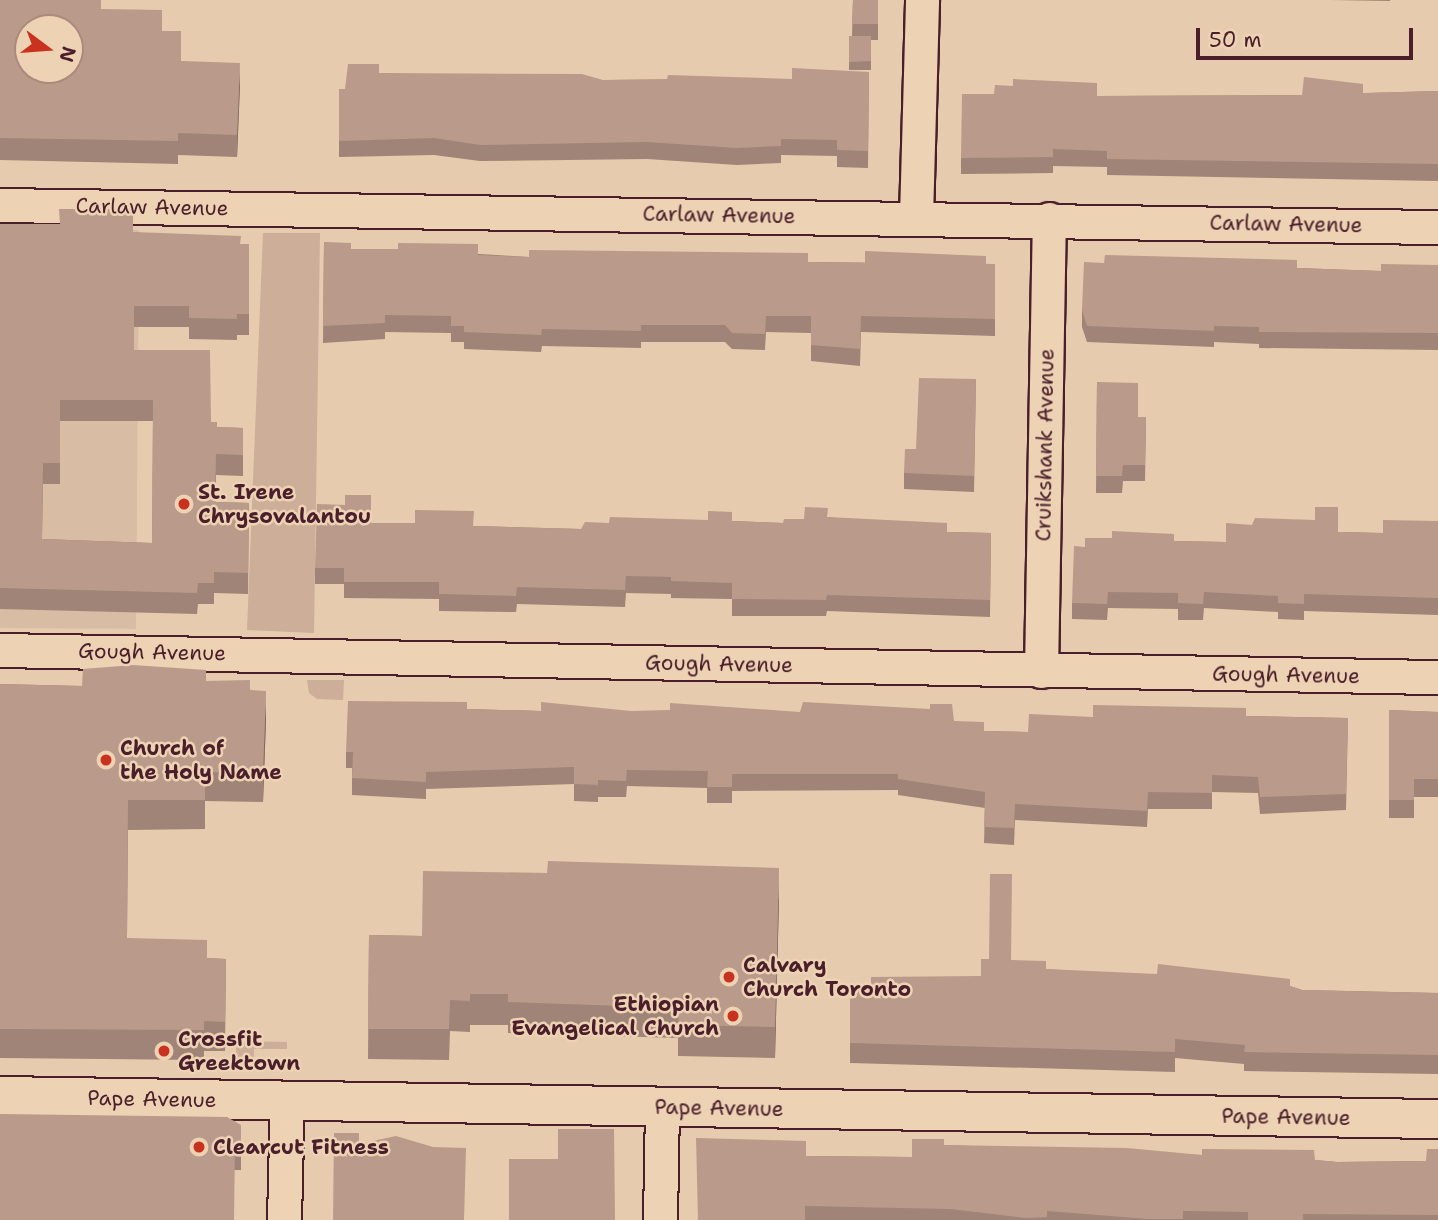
<!DOCTYPE html>
<style>
body{margin:0}
#map{position:relative;width:1438px;height:1220px;overflow:hidden;background:#e6cbaf;font-family:"Shantell Sans",sans-serif}
div>[style]{position:absolute}
.built>*{inset:0;background:#d9bca4}
.green>*{inset:0;background:#ccae99}
.roads{filter:drop-shadow(2px 0 #4a1f2b) drop-shadow(-2px 0 #4a1f2b) drop-shadow(0 2px #4a1f2b) drop-shadow(0 -2px #4a1f2b)}
.minor>*{height:33px;margin:-16.5px;padding:0 16.5px;transform-origin:16.5px;border-radius:16.5px;background:#edd2b4}
.major>*{height:38px;margin:-19px;padding:0 19px;transform-origin:19px;border-radius:19px;background:#edd2b4}
.wall>*{inset:0;background:#a08477}
.shaded-wall>*{inset:0;background:#826c61}
.building>*{inset:0;background:#ba9a8a}
.dots>*{width:19px;height:19px;translate:-50% -50%;box-sizing:border-box;border:4px solid #edd2b4;border-radius:50%}
span{translate:-50% -50%;white-space:nowrap;text-align:center;line-height:1.15;-webkit-text-stroke:5px #edd2b4;paint-order:stroke}
.street-label{font-size:21px;color:#4a1f2b}
.poi-label{font-size:21px;color:#4a1f2b;font-weight:700}
.left{translate:0 -50%;text-align:left}
.right{translate:-100% -50%;text-align:right}
.north{position:absolute;left:14px;top:14px;width:70px;height:70px;box-sizing:border-box;background:#edd2b4;border:2px solid #ac8a7d;border-radius:50%;rotate:106deg;font-size:19px;font-weight:700;line-height:28px;text-align:center;color:#4a1f2b}
.north::after{content:'';display:block;margin:auto;width:24px;height:32px;background:#c8321e;clip-path:polygon(50% 0,100% 100%,50% 72%,0 100%)}
.scale{position:absolute;left:1196px;top:28px;width:217px;height:32px;box-sizing:border-box;border:4px solid #4a1f2b;border-top:0;padding-left:9px;font-size:21px;line-height:24px;white-space:nowrap;color:#4a1f2b;-webkit-text-stroke:5px #edd2b4;paint-order:stroke}
</style>
<div id="map">
<div class="built">
<div style="clip-path:polygon(0 228px,139px 230px,136px 629px,0 628px)"></div>
</div>
<div class="green">
<div style="clip-path:polygon(263px 233px,320px 233px,314px 633px,247px 630px)"></div>
<div style="clip-path:polygon(307px 680px,344px 680px,343px 700px,317px 699px,309px 693px)"></div>
<div style="clip-path:polygon(236px 1041px,287px 1042px,287px 1049px,254px 1049px,254px 1060px,236px 1060px)"></div>
</div>
<div class="roads">
<div class="minor">
<div style="left:0;top:205px;width:1438px;rotate:0.88deg"></div>
<div style="left:916px;top:217px;width:217px;rotate:-88.4deg"></div>
<div style="left:0;top:650px;width:1438px;rotate:1.08deg"></div>
<div style="left:1041px;top:671px;width:452px;rotate:-89deg"></div>
<div style="left:284px;top:1220px;width:119px;rotate:-88.6deg"></div>
<div style="left:660px;top:1220px;width:113px;rotate:-89deg"></div>
</div>
<div class="major">
<div style="left:0;top:1096px;width:1438px;rotate:0.92deg"></div>
</div>
</div>
<div class="wall">
<div style="clip-path:polygon(0 0,102px 9px,162px 31px,181px 61px,240px 85px,237px 157px,178px 155px,178px 164px,0 160px)"></div>
<div style="clip-path:polygon(853px 0,878px 0,878px 40px,871px 40px,871px 70px,849px 70px,849px 36px,852px 36px)"></div>
<div style="clip-path:polygon(1330px 0,1390px 0,1390px 1px)"></div>
<div style="clip-path:polygon(869px 72px,868px 168px,837px 167px,837px 156px,781px 155px,781px 163px,737px 165px,647px 159px,480px 161px,434px 155px,339px 157px,339px 89px,345px 89px,379px 73px,603px 80px,792px 79px)"></div>
<div style="clip-path:polygon(1438px 91px,1438px 181px,1107px 175px,1107px 167px,1053px 166px,1053px 173px,961px 174px,961px 158px,994px 94px,1097px 96px,1302px 95px)"></div>
<div style="clip-path:polygon(evenodd,0 224px,133px 232px,241px 244px,249px 244px,249px 335px,237px 335px,237px 340px,189px 339px,189px 327px,134px 327px,134px 350px,217px 427px,243px 428px,243px 476px,216px 475px,216px 502px,249px 503px,248px 594px,214px 593px,214px 604px,198px 604px,197px 614px,0 609px,0 224px,60px 421px,153px 421px,152px 543px,42px 539px,43px 484px,60px 484px,60px 421px)"></div>
<div style="clip-path:polygon(324px 242px,351px 249px,398px 249px,529px 257px,808px 262px,995px 264px,995px 336px,861px 332px,860px 366px,811px 361px,811px 333px,766px 332px,765px 350px,732px 349px,725px 342px,641px 342px,641px 348px,542px 346px,541px 352px,464px 349px,464px 342px,451px 342px,451px 333px,385px 332px,385px 339px,323px 343px)"></div>
<div style="clip-path:polygon(1438px 265px,1438px 350px,1259px 348px,1259px 344px,1214px 342px,1214px 347px,1087px 342px,1082px 327px,1082px 310px,1297px 268px,1381px 271px)"></div>
<div style="clip-path:polygon(976px 379px,974px 492px,904px 489px,904px 473px,916px 449px)"></div>
<div style="clip-path:polygon(1097px 382px,1138px 417px,1146px 417px,1145px 481px,1123px 481px,1122px 493px,1096px 493px)"></div>
<div style="clip-path:polygon(345px 505px,371px 523px,581px 529px,609px 523px,732px 521px,783px 523px,828px 517px,947px 532px,991px 533px,990px 617px,827px 611px,826px 616px,732px 616px,732px 599px,671px 598px,671px 594px,626px 593px,625px 607px,517px 604px,516px 612px,439px 611px,439px 599px,344px 598px,344px 584px,315px 584px,315px 568px)"></div>
<div style="clip-path:polygon(1438px 521px,1438px 615px,1304px 611px,1304px 620px,1278px 619px,1278px 612px,1204px 608px,1203px 620px,1178px 620px,1178px 609px,1108px 608px,1107px 620px,1072px 619px,1072px 603px,1085px 547px,1174px 541px,1226px 542px,1338px 532px,1383px 533px)"></div>
<div style="clip-path:polygon(206px 681px,250px 690px,266px 720px,263px 802px,205px 801px,205px 829px,128px 830px,127px 938px,207px 958px,226px 959px,225px 1051px,204px 1051px,204px 1060px,0 1058px,0 684px,82px 686px)"></div>
<div style="clip-path:polygon(467px 709px,541px 711px,631px 711px,954px 721px,984px 731px,1028px 732px,1093px 717px,1246px 716px,1348px 718px,1346px 810px,1260px 814px,1258px 793px,1212px 792px,1212px 809px,1148px 809px,1147px 827px,1015px 820px,1014px 845px,984px 843px,985px 808px,898px 795px,898px 790px,732px 791px,732px 803px,707px 803px,707px 788px,627px 786px,626px 797px,598px 797px,598px 802px,574px 801px,574px 784px,426px 789px,426px 799px,352px 795px,352px 768px,346px 768px,346px 752px)"></div>
<div style="clip-path:polygon(1389px 710px,1438px 712px,1438px 797px,1414px 797px,1414px 818px,1389px 818px)"></div>
<div style="clip-path:polygon(779px 899px,775px 1058px,678px 1056px,678px 1038px,508px 1033px,508px 1025px,470px 1025px,470px 1032px,450px 1031px,449px 1060px,368px 1059px,369px 935px,422px 936px)"></div>
<div style="clip-path:polygon(989px 959px,1011px 960px,1046px 969px,1290px 986px,1302px 990px,1438px 993px,1438px 1074px,1244px 1071px,1244px 1064px,1175px 1058px,1175px 1072px,850px 1063px,850px 999px,856px 998px,871px 985px,981px 976px)"></div>
<div style="clip-path:polygon(241px 1125px,241px 1170px,235px 1170px,0 1220px)"></div>
<div style="clip-path:polygon(944px 1145px,1202px 1155px,1315px 1160px,1337px 1162px,1426px 1161px,1438px 1149px,1438px 1220px,697px 1220px,806px 1156px,912px 1157px)"></div>
</div>
<div class="shaded-wall">
<div style="clip-path:polygon(240px 63px,240px 85px,237px 157px,237px 135px)"></div>
<div style="clip-path:polygon(266px 691px,266px 720px,263px 802px,263px 773px)"></div>
<div style="clip-path:polygon(779px 868px,779px 899px,775px 1058px,775px 1027px)"></div>
</div>
<div class="building">
<div style="clip-path:polygon(evenodd,0 0,101px 0,101px 9px,162px 10px,162px 31px,181px 31px,181px 61px,240px 63px,237px 135px,178px 133px,178px 141px,0 138px,0 0,28px 28px,70px 28px,70px 70px,28px 70px,28px 28px)"></div>
<div style="clip-path:polygon(853px 0,878px 0,878px 24px,852px 24px)"></div>
<div style="clip-path:polygon(849px 36px,871px 36px,871px 61px,849px 62px)"></div>
<div style="clip-path:polygon(348px 64px,379px 64px,379px 73px,582px 74px,603px 80px,667px 79px,668px 75px,792px 79px,792px 68px,869px 72px,868px 151px,837px 150px,837px 140px,781px 139px,781px 146px,737px 148px,647px 142px,480px 145px,434px 138px,339px 141px,339px 89px,345px 89px)"></div>
<div style="clip-path:polygon(1304px 77px,1363px 84px,1363px 93px,1438px 91px,1438px 164px,1107px 159px,1107px 151px,1053px 149px,1053px 157px,961px 158px,962px 94px,994px 94px,995px 85px,1013px 86px,1013px 79px,1097px 83px,1097px 96px,1302px 95px)"></div>
<div style="clip-path:polygon(evenodd,59px 209px,133px 209px,133px 232px,241px 236px,240px 244px,249px 244px,249px 314px,237px 314px,237px 319px,189px 318px,189px 306px,134px 306px,134px 350px,210px 350px,211px 422px,217px 422px,217px 427px,243px 428px,243px 455px,216px 454px,215px 502px,249px 503px,248px 573px,214px 572px,214px 583px,198px 583px,197px 593px,0 588px,0 224px,60px 224px,59px 209px,60px 400px,153px 400px,152px 543px,42px 539px,43px 463px,60px 463px,60px 400px)"></div>
<div style="clip-path:polygon(324px 242px,351px 243px,351px 249px,398px 249px,398px 243px,478px 244px,478px 255px,529px 257px,529px 250px,808px 253px,808px 262px,865px 263px,865px 251px,986px 256px,986px 264px,995px 264px,995px 319px,861px 316px,860px 349px,811px 345px,811px 316px,766px 316px,765px 334px,732px 333px,725px 325px,641px 325px,641px 331px,542px 329px,541px 335px,464px 332px,464px 326px,451px 326px,451px 316px,385px 315px,385px 323px,323px 326px)"></div>
<div style="clip-path:polygon(1105px 255px,1297px 260px,1297px 268px,1381px 271px,1381px 264px,1438px 265px,1438px 333px,1259px 332px,1259px 327px,1214px 326px,1214px 331px,1087px 326px,1082px 310px,1084px 262px,1104px 263px)"></div>
<div style="clip-path:polygon(919px 378px,976px 379px,974px 476px,904px 473px,905px 449px,916px 449px)"></div>
<div style="clip-path:polygon(1097px 382px,1138px 383px,1138px 417px,1146px 417px,1145px 465px,1123px 465px,1122px 476px,1096px 476px)"></div>
<div style="clip-path:polygon(345px 495px,371px 495px,371px 523px,415px 523px,415px 510px,474px 511px,473px 526px,581px 529px,585px 522px,609px 523px,610px 517px,708px 520px,708px 511px,732px 512px,732px 521px,783px 523px,784px 519px,804px 519px,805px 507px,828px 508px,827px 517px,947px 523px,947px 532px,991px 533px,990px 600px,827px 595px,826px 600px,732px 599px,732px 583px,671px 581px,671px 577px,626px 576px,625px 590px,517px 587px,516px 596px,439px 594px,439px 582px,344px 582px,344px 568px,315px 568px,317px 504px,345px 505px)"></div>
<div style="clip-path:polygon(1315px 507px,1338px 507px,1338px 532px,1383px 533px,1383px 520px,1438px 521px,1438px 598px,1304px 594px,1304px 604px,1278px 603px,1278px 596px,1204px 592px,1203px 604px,1178px 603px,1178px 593px,1108px 592px,1107px 604px,1072px 603px,1074px 546px,1085px 547px,1085px 538px,1112px 538px,1112px 531px,1174px 534px,1174px 541px,1226px 542px,1226px 523px,1252px 525px,1255px 518px,1315px 520px)"></div>
<div style="clip-path:polygon(133px 665px,206px 670px,206px 681px,250px 680px,250px 690px,266px 691px,263px 773px,205px 772px,205px 800px,128px 800px,127px 938px,207px 940px,207px 958px,226px 959px,225px 1022px,204px 1021px,204px 1030px,0 1029px,0 684px,82px 686px,83px 669px)"></div>
<div style="clip-path:polygon(348px 701px,467px 702px,467px 709px,541px 711px,541px 702px,631px 711px,670px 710px,670px 703px,800px 712px,803px 702px,930px 709px,930px 704px,952px 704px,954px 721px,984px 722px,984px 731px,1028px 732px,1029px 714px,1093px 717px,1093px 705px,1246px 708px,1246px 716px,1348px 718px,1346px 794px,1260px 797px,1258px 777px,1212px 775px,1212px 793px,1148px 792px,1147px 811px,1015px 804px,1014px 828px,984px 827px,985px 792px,898px 779px,898px 774px,732px 774px,732px 787px,707px 787px,708px 771px,627px 770px,626px 781px,598px 780px,598px 785px,574px 784px,574px 767px,426px 772px,426px 782px,352px 778px,353px 752px,346px 752px)"></div>
<div style="clip-path:polygon(1389px 710px,1438px 712px,1438px 779px,1414px 779px,1414px 800px,1389px 800px)"></div>
<div style="clip-path:polygon(548px 861px,779px 868px,775px 1027px,678px 1025px,679px 1008px,508px 1002px,508px 994px,470px 994px,470px 1001px,450px 1000px,449px 1029px,368px 1029px,369px 935px,422px 936px,423px 871px,547px 873px)"></div>
<div style="clip-path:polygon(990px 874px,1012px 874px,1011px 960px,1046px 961px,1046px 969px,1157px 974px,1158px 964px,1290px 979px,1290px 986px,1302px 990px,1438px 993px,1438px 1055px,1244px 1052px,1245px 1045px,1175px 1039px,1175px 1052px,850px 1043px,850px 999px,856px 998px,855px 985px,871px 985px,871px 977px,981px 976px,981px 959px,989px 959px)"></div>
<div style="clip-path:polygon(0 1114px,227px 1117px,241px 1125px,241px 1145px,235px 1145px,234px 1220px,0 1220px)"></div>
<div style="clip-path:polygon(558px 1129px,614px 1129px,615px 1220px,509px 1220px,509px 1159px,558px 1159px)"></div>
<div style="clip-path:polygon(334px 1133px,359px 1133px,359px 1144px,396px 1136px,433px 1147px,466px 1148px,464px 1220px,333px 1220px)"></div>
<div style="clip-path:polygon(696px 1138px,806px 1141px,806px 1156px,912px 1157px,912px 1139px,944px 1139px,944px 1145px,1127px 1148px,1202px 1155px,1202px 1149px,1314px 1150px,1315px 1160px,1337px 1162px,1426px 1161px,1427px 1149px,1438px 1149px,1438px 1215px,1303px 1214px,1303px 1220px,1248px 1220px,1248px 1212px,1183px 1211px,1183px 1219px,1148px 1219px,1047px 1211px,1047px 1217px,1026px 1218px,950px 1209px,805px 1206px,805px 1220px,698px 1220px)"></div>
</div>
<div class="dots">
<div style="left:184px;top:504px;background:#c8321e"></div>
<div style="left:106px;top:760px;background:#c8321e"></div>
<div style="left:729px;top:977px;background:#c8321e"></div>
<div style="left:733px;top:1016px;background:#c8321e"></div>
<div style="left:164px;top:1051px;background:#c8321e"></div>
<div style="left:199px;top:1147px;background:#c8321e"></div>
</div>
<div class="street-label">
<span style="left:152px;top:207px;rotate:1deg">Carlaw Avenue</span>
<span style="left:719px;top:215px;rotate:1deg">Carlaw Avenue</span>
<span style="left:1286px;top:224px;rotate:1deg">Carlaw Avenue</span>
<span style="left:1045px;top:445px;rotate:-89deg">Cruikshank Avenue</span>
<span style="left:152px;top:652px;rotate:1deg">Gough Avenue</span>
<span style="left:719px;top:664px;rotate:1deg">Gough Avenue</span>
<span style="left:1286px;top:675px;rotate:1deg">Gough Avenue</span>
<span style="left:152px;top:1099px;rotate:1deg">Pape Avenue</span>
<span style="left:719px;top:1108px;rotate:1deg">Pape Avenue</span>
<span style="left:1286px;top:1117px;rotate:1deg">Pape Avenue</span>
</div>
<div class="poi-label">
<span class="left" style="left:198px;top:504px">St. Irene<br>Chrysovalantou</span>
<span class="left" style="left:120px;top:760px">Church of<br>the Holy Name</span>
<span class="left" style="left:743px;top:977px">Calvary<br>Church Toronto</span>
<span class="right" style="left:719px;top:1016px">Ethiopian<br>Evangelical Church</span>
<span class="left" style="left:178px;top:1051px">Crossfit<br>Greektown</span>
<span class="left" style="left:213px;top:1147px">Clearcut Fitness</span>
</div>
<div class="north">N</div>
<div class="scale">50 m</div>
</div>
